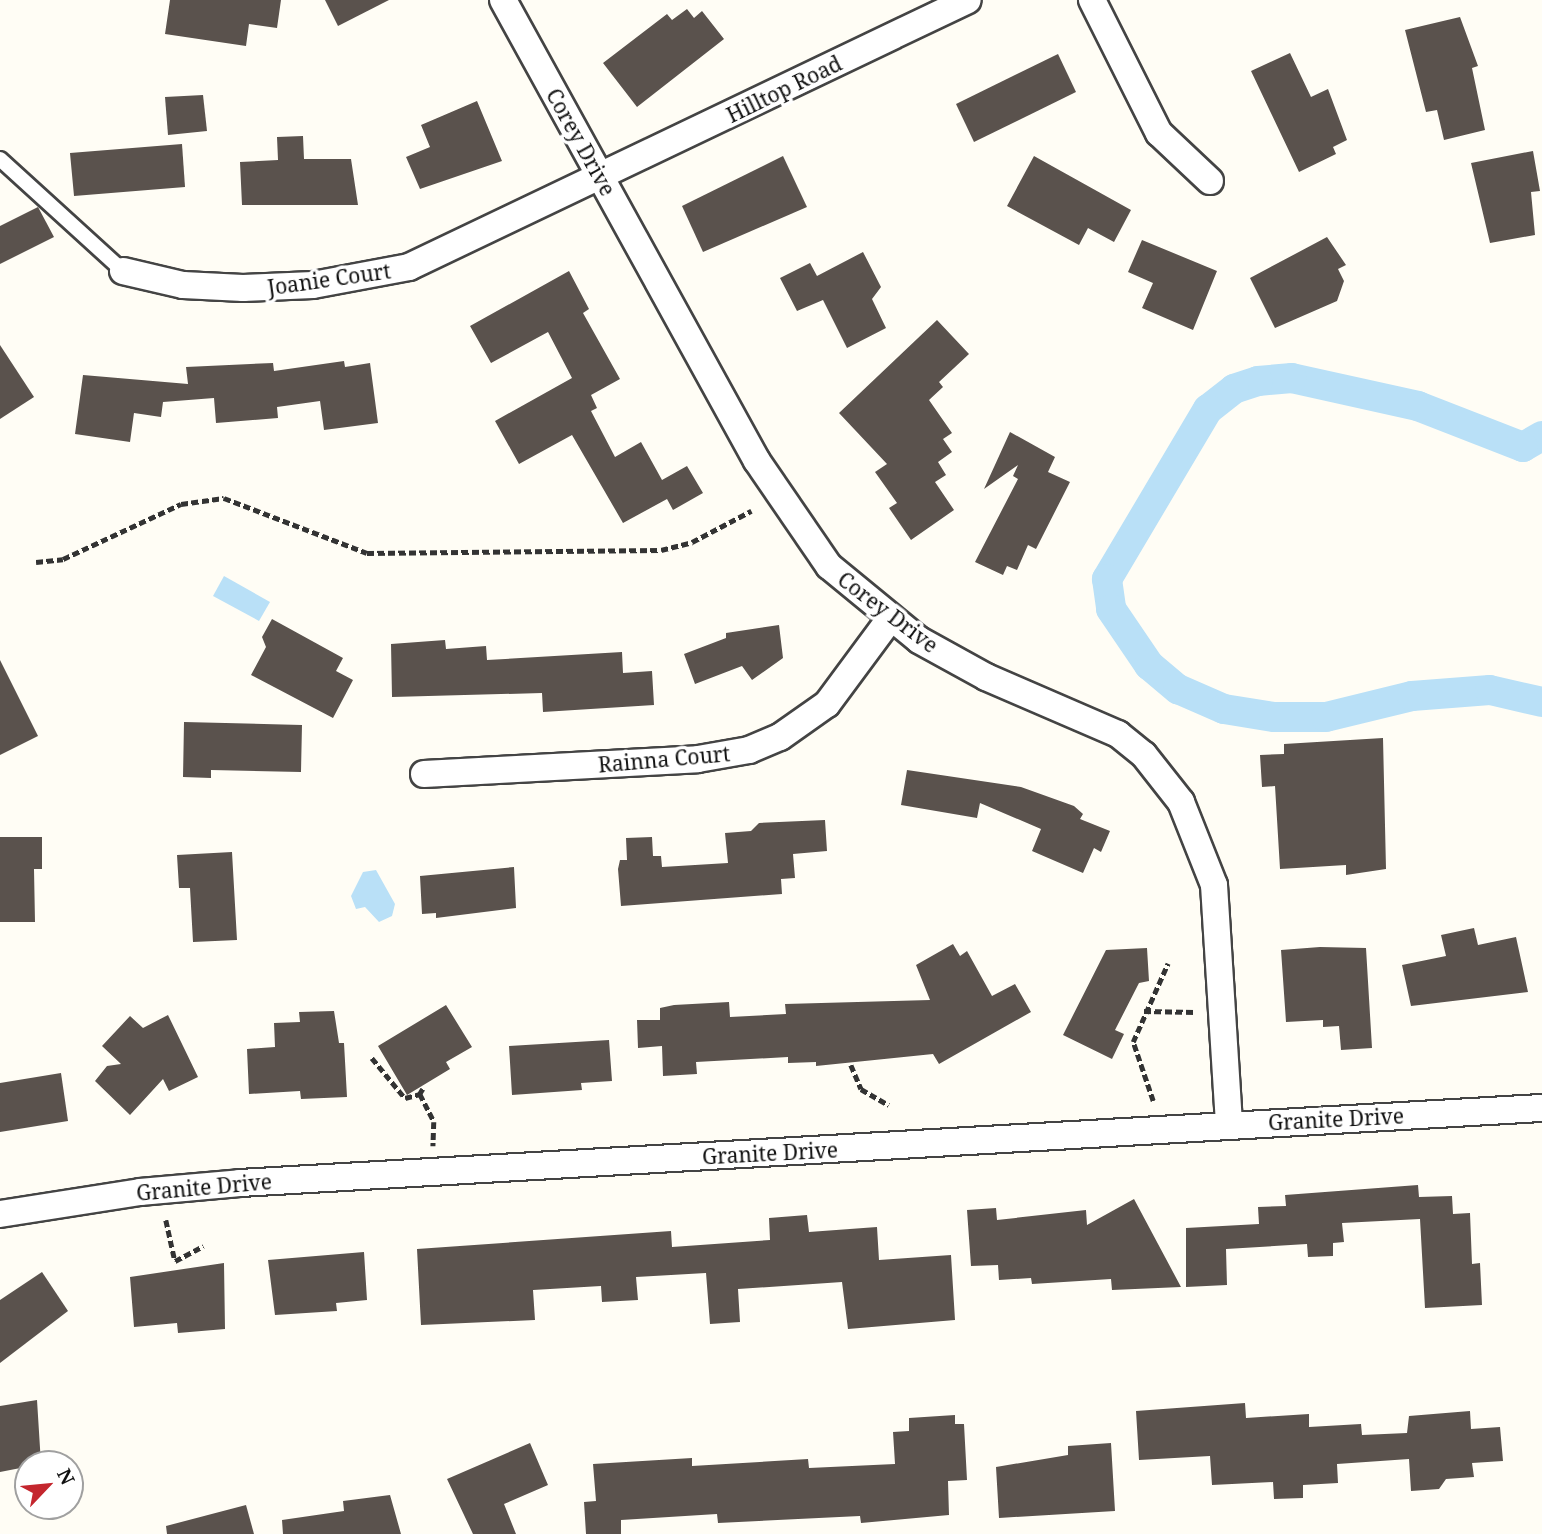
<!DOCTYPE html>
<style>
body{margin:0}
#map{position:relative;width:1542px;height:1534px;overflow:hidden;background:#fffdf5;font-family:"Noto Serif",serif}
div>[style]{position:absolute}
.water>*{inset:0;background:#b9e0f7}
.canal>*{height:30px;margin:-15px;padding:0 15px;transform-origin:15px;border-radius:15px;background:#b9e0f7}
.building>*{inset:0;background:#5a524d}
.path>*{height:4.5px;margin-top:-2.25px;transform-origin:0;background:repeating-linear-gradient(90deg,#333 0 7px,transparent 0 10.5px)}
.roads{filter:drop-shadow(2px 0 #444) drop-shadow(-2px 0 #444) drop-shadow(0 2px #444) drop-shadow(0 -2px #444)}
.service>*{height:14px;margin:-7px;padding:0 7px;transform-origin:7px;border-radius:7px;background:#fff}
.minor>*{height:26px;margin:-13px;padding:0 13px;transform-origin:13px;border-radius:13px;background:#fff}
span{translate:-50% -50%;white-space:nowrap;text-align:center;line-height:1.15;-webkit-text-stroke:7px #fff;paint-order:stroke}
.street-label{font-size:21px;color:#111}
.north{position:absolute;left:14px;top:1450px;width:70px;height:70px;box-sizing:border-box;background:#fff;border:2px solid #a0a0a0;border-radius:50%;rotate:64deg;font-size:19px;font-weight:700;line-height:28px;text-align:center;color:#111}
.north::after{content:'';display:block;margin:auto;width:24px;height:32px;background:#c4262e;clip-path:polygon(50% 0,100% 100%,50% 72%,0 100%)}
</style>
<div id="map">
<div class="water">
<div style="clip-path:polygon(224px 576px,270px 602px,259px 621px,213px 596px)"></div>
<div style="clip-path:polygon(376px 870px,395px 904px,392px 916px,379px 922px,365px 907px,356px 909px,351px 896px,363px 872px)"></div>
</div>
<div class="canal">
<div style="left:1542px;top:436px;width:22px;rotate:150deg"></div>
<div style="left:1523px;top:447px;width:113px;rotate:-158.7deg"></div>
<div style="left:1418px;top:406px;width:129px;rotate:-167.5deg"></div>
<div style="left:1292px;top:378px;width:34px;rotate:175deg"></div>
<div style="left:1258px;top:381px;width:25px;rotate:162deg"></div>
<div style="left:1234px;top:389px;width:33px;rotate:142deg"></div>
<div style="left:1208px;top:409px;width:198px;rotate:120.7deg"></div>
<div style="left:1107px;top:579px;width:30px;rotate:82deg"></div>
<div style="left:1111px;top:609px;width:68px;rotate:55.8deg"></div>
<div style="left:1149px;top:665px;width:38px;rotate:40deg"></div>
<div style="left:1178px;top:689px;width:50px;rotate:23.5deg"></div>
<div style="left:1224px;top:709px;width:51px;rotate:9.1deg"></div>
<div style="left:1274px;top:717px;width:52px"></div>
<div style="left:1326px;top:717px;width:89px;rotate:-13.7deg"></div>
<div style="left:1412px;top:696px;width:78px;rotate:-4.4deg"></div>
<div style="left:1490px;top:690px;width:53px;rotate:13deg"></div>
</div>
<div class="building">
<div style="clip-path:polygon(170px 0,281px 0,277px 28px,249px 24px,246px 46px,165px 34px)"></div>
<div style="clip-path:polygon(325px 0,389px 0,338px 26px)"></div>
<div style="clip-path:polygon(687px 9px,694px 18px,702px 11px,724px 39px,637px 107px,603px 63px,667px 14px,672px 20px)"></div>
<div style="clip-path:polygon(1460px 17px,1478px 66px,1472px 68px,1485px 130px,1444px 140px,1437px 110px,1426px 112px,1405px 30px)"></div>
<div style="clip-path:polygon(1290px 53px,1311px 97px,1328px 89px,1347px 140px,1333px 147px,1336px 154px,1299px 172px,1251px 71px)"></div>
<div style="clip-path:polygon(1058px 54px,1076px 92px,974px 142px,956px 104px)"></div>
<div style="clip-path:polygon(203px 95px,207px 131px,168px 135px,165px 97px)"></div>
<div style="clip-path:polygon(477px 101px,502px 161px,420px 189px,406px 157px,430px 147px,421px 125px)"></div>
<div style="clip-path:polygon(303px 136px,304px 159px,351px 159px,358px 205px,242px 205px,240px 162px,278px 160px,277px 137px)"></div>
<div style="clip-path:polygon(182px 144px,185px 187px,74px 196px,70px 153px)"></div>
<div style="clip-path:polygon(1533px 151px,1540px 191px,1531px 192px,1535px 235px,1490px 243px,1471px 163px)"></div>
<div style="clip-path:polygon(783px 156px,807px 207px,703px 252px,682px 206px)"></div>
<div style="clip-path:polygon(1034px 156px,1131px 210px,1114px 242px,1088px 228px,1079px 245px,1007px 206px)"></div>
<div style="clip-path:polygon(38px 207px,54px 237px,0 264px,0 226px)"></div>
<div style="clip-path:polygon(1327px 237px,1346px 265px,1338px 269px,1344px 281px,1337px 301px,1275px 328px,1250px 278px)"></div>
<div style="clip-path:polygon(1142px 240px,1217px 271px,1193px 330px,1142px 308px,1153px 283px,1128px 272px)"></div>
<div style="clip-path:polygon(863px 252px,881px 287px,872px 299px,886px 328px,847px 348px,823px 300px,797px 311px,780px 278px,810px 263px,817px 276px)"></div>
<div style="clip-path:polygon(569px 271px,589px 309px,583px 313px,620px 379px,591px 395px,597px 408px,591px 411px,615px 457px,641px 442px,662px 480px,687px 466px,703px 493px,673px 510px,667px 499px,623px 523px,572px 435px,519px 464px,495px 421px,572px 378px,548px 332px,491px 363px,470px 326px)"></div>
<div style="clip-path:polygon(937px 320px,969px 354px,939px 382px,943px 387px,929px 400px,952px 433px,943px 439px,952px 452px,938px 462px,946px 475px,935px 482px,954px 510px,911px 540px,889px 508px,897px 503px,875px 472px,887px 464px,839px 413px)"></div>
<div style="clip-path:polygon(0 345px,34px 397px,0 419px)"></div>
<div style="clip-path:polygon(344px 361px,345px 367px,370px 363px,378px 423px,324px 430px,320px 401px,277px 407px,278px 418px,216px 423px,214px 398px,163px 402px,161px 417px,134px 413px,130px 442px,75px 434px,83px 375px,188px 384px,186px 367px,273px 363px,274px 371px)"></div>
<div style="clip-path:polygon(1010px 432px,1055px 457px,1048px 472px,1070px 482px,1036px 549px,1028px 545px,1017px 570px,1007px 566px,1003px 575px,975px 562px,1018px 479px,1013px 476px,1018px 465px,984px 489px)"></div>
<div style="clip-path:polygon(272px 619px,343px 658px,336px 671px,353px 680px,333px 718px,251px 675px,266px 647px,262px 637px)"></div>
<div style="clip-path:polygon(779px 625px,783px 658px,752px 680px,742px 666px,695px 684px,684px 654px,726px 638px,726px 633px)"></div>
<div style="clip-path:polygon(445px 640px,446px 649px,486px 646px,487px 660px,622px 652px,623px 673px,652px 671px,654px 705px,543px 712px,542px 693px,392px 697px,391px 644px)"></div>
<div style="clip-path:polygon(0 660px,38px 736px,0 755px)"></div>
<div style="clip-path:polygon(184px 722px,302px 725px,301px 772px,211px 770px,211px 778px,183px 777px)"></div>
<div style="clip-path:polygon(1383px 738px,1386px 869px,1346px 875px,1346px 865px,1280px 869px,1275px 786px,1262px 787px,1260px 755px,1284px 754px,1284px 744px)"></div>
<div style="clip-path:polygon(907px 770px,1021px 787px,1074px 806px,1083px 814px,1080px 819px,1110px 831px,1101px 852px,1094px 848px,1083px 873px,1032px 851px,1041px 829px,980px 803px,977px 818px,901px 805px)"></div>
<div style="clip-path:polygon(825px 820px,827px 851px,793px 854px,795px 878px,781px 879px,782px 894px,621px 906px,618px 869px,620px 860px,627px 860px,626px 838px,652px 837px,653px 856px,661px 856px,662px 867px,728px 863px,725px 833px,751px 831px,759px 823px)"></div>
<div style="clip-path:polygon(0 837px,42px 837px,42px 869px,34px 869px,35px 922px,0 922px)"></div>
<div style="clip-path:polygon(232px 852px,237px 940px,193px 942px,190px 888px,179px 888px,177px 855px)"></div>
<div style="clip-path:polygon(514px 867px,516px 908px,436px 918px,436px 913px,422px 914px,420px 876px)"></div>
<div style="clip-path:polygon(1474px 928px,1478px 945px,1516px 937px,1528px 992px,1411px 1006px,1402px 965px,1446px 956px,1441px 935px)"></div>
<div style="clip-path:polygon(953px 944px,960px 956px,967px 951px,992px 996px,1015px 984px,1031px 1012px,939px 1064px,933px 1054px,816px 1066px,816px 1062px,788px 1063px,788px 1057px,696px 1062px,697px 1074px,663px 1076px,662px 1046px,638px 1048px,637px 1020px,660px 1020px,660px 1008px,674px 1005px,729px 1002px,730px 1017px,786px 1014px,785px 1004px,930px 1000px,916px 965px)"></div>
<div style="clip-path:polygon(1320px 947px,1366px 948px,1372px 1048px,1341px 1050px,1339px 1026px,1323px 1027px,1323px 1020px,1286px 1022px,1281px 950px)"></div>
<div style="clip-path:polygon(1147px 948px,1149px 981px,1139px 983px,1115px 1030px,1124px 1034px,1112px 1059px,1063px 1035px,1106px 950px)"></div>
<div style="clip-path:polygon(446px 1005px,472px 1047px,446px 1062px,450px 1069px,407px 1095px,378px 1046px)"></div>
<div style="clip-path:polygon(334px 1011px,339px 1043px,344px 1043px,347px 1097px,301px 1099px,300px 1091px,249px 1094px,247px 1049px,275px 1047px,274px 1023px,300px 1022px,299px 1012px)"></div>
<div style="clip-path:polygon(168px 1015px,198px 1077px,169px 1091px,163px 1079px,130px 1115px,95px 1081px,107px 1066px,121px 1064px,102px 1046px,130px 1016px,143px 1028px)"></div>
<div style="clip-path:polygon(609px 1040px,612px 1081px,581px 1083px,582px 1090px,512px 1095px,509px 1046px)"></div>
<div style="clip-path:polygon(61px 1073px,68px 1121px,0 1132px,0 1083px)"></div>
<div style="clip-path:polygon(1418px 1185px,1419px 1197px,1452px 1196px,1453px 1214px,1470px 1213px,1472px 1264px,1480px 1263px,1482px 1305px,1425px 1308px,1420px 1219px,1342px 1223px,1344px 1242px,1333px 1243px,1333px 1256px,1308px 1257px,1307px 1244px,1226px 1249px,1227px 1285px,1186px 1287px,1186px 1228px,1259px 1224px,1258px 1207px,1286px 1206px,1285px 1195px)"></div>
<div style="clip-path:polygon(1134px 1199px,1181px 1287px,1112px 1290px,1111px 1279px,1032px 1284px,1031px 1278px,999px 1280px,998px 1265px,971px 1266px,967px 1210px,996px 1208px,997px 1220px,1086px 1210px,1087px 1225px)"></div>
<div style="clip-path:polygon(807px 1215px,809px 1232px,877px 1227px,879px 1260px,951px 1255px,955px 1320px,848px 1329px,842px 1282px,738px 1289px,740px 1322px,710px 1324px,706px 1273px,636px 1277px,638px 1300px,602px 1302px,601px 1286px,533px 1290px,535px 1320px,421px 1325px,417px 1249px,671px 1231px,672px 1247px,770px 1240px,769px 1218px)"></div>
<div style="clip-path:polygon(364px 1252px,367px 1300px,336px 1303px,337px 1311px,275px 1315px,268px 1260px)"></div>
<div style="clip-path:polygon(224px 1263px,225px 1329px,178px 1333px,177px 1323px,134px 1327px,130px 1277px)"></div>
<div style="clip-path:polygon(42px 1272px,68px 1311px,0 1363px,0 1300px)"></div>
<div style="clip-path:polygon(37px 1400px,41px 1464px,0 1472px,0 1406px)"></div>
<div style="clip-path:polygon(1245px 1403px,1246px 1418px,1309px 1414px,1309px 1427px,1361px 1424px,1362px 1435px,1407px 1433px,1409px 1416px,1470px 1411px,1471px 1429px,1500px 1427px,1503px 1461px,1472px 1463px,1474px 1477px,1446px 1479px,1439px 1489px,1411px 1491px,1409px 1459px,1337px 1464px,1338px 1483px,1303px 1485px,1303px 1498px,1274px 1499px,1273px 1482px,1212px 1485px,1210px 1456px,1139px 1460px,1136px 1411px)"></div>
<div style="clip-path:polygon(955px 1415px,955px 1424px,964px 1424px,967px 1480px,948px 1481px,949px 1515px,861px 1523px,860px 1516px,718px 1523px,717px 1514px,621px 1520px,621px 1534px,586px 1534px,584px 1502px,596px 1501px,593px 1464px,692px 1458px,692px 1466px,808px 1459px,809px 1468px,895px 1464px,893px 1432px,909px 1431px,909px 1418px)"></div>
<div style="clip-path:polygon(530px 1443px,548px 1485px,504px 1504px,516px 1534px,473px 1534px,447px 1479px)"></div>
<div style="clip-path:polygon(1111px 1443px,1115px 1511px,999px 1518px,996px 1467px,1068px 1455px,1068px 1446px)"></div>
<div style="clip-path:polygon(390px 1495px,401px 1534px,283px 1534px,282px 1520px,344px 1511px,343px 1501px)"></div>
<div style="clip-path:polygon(246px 1505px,254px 1534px,167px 1534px,166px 1526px)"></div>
</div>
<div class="path">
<div style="left:36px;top:562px;width:27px;rotate:-6deg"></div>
<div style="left:63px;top:559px;width:130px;rotate:-25deg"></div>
<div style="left:181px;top:504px;width:43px;rotate:-7.9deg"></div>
<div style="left:224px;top:498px;width:153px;rotate:21deg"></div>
<div style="left:367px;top:553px;width:294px;rotate:-0.6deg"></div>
<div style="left:661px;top:550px;width:32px;rotate:-14deg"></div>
<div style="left:692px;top:542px;width:67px;rotate:-27.7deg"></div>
<div style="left:1144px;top:1011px;width:51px;rotate:1.1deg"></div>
<div style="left:372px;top:1058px;width:52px;rotate:50.5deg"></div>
<div style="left:405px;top:1098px;width:16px;rotate:-15deg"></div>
<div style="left:851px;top:1065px;width:26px;rotate:67deg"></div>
<div style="left:861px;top:1089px;width:32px;rotate:30deg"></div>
<div style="left:423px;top:1089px;width:6px;rotate:121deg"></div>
<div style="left:420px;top:1094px;width:31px;rotate:63deg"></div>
<div style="left:434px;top:1122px;width:24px;rotate:92deg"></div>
<div style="left:1153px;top:1101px;width:62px;rotate:-108.7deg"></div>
<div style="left:1133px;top:1042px;width:86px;rotate:-66.1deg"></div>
<div style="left:166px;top:1220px;width:42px;rotate:77.6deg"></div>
<div style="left:175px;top:1261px;width:32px;rotate:-28deg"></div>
</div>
<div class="roads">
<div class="service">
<div style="left:0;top:159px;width:166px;rotate:42.3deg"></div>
</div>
<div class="minor">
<div style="left:503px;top:0;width:526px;rotate:61.15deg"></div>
<div style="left:757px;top:461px;width:127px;rotate:55.6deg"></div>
<div style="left:829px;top:566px;width:117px;rotate:39.4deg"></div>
<div style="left:919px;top:640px;width:77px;rotate:28.9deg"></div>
<div style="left:986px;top:677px;width:144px;rotate:23.4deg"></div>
<div style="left:1118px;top:734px;width:33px;rotate:39deg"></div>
<div style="left:1144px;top:755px;width:60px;rotate:51.8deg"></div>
<div style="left:1181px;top:802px;width:89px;rotate:68.3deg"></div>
<div style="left:1214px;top:885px;width:240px;rotate:86.4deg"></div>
<div style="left:1092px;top:0;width:149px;rotate:63.3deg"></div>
<div style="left:1159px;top:133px;width:70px;rotate:43.3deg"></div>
<div style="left:123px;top:271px;width:62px;rotate:13.1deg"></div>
<div style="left:183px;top:285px;width:60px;rotate:2.9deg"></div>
<div style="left:243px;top:288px;width:70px;rotate:-2.5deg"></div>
<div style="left:313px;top:285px;width:98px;rotate:-10.6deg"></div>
<div style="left:409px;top:267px;width:619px;rotate:-25.53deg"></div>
<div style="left:424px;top:774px;width:274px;rotate:-3.1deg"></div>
<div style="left:698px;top:759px;width:52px;rotate:-10deg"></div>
<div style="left:749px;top:750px;width:34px;rotate:-23deg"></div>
<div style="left:780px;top:737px;width:57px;rotate:-35.1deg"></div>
<div style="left:827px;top:704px;width:106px;rotate:-53.5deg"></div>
<div style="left:0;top:1214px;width:142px;rotate:-8.9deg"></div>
<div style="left:140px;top:1192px;width:100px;rotate:-5.1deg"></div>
<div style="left:240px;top:1183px;width:1304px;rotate:-3.3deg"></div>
</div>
</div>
<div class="street-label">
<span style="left:784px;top:89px;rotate:-26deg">Hilltop Road</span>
<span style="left:581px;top:142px;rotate:61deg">Corey Drive</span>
<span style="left:329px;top:279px;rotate:-8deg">Joanie Court</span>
<span style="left:888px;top:612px;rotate:37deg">Corey Drive</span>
<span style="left:664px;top:759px;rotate:-5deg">Rainna Court</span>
<span style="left:1336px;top:1119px;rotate:-3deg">Granite Drive</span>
<span style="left:770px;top:1153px;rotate:-3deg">Granite Drive</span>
<span style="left:204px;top:1187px;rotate:-5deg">Granite Drive</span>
</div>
<div class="north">N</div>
</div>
